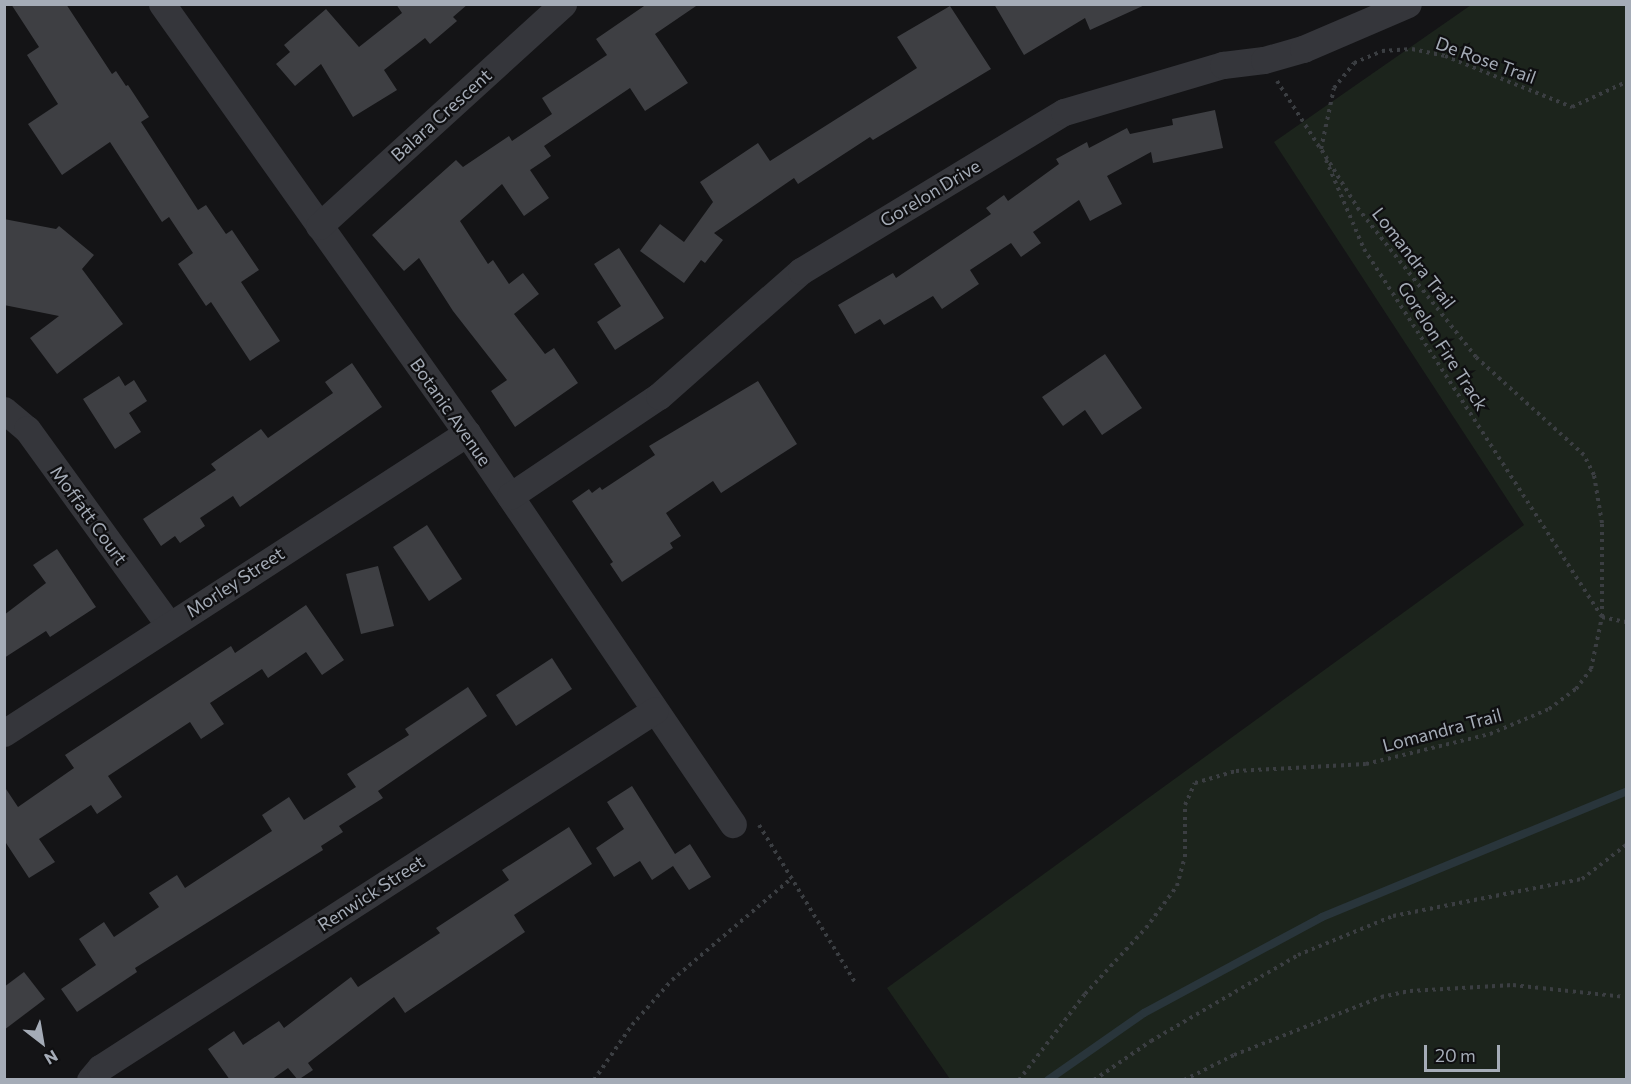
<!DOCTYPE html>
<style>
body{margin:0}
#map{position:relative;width:1631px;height:1084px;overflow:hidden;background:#141416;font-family:Commissioner,sans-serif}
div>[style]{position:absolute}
.green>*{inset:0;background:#1c241c}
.stream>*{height:8px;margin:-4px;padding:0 4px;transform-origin:4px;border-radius:4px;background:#29353b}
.building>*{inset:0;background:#3e3f43}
.path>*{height:4px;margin-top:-2px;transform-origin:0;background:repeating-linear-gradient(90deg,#3b3e42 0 3px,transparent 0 7.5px)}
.minor>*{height:27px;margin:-13.5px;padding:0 13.5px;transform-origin:13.5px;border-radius:13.5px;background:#35363b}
span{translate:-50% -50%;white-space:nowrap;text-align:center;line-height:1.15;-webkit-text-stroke:4.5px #0f0f11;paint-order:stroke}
.street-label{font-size:18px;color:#a5acb7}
.frame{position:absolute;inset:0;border:6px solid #a5acb7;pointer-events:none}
.north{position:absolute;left:12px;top:1012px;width:60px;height:60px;-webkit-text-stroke:4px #0f0f11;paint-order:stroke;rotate:149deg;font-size:16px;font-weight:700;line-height:24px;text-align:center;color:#a5acb7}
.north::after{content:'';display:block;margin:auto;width:21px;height:27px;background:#a5acb7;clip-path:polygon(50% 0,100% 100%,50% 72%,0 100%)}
.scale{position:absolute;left:1424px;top:1045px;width:76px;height:27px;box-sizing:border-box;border:3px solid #a5acb7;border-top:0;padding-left:8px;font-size:18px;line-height:21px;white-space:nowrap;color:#a5acb7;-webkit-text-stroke:4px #0f0f11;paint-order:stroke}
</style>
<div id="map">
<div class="green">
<div style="clip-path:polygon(1471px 5px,1626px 5px,1626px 1079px,950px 1079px,887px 988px,1524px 525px,1274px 142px)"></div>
</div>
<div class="stream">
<div style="left:1048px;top:1080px;width:117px;rotate:-34.9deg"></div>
<div style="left:1144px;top:1013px;width:202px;rotate:-28.3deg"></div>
<div style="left:1322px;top:917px;width:329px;rotate:-22.4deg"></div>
</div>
<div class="building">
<div style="clip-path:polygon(11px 4px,66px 4px,112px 74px,116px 71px,126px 86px,128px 85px,149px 117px,141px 122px,198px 210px,206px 205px,226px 234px,232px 230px,259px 270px,241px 282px,280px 341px,250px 361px,211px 302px,206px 306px,178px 264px,193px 253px,169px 217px,162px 222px,110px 142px,62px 175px,28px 124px,58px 104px,27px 55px,39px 47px)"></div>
<div style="clip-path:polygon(396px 4px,468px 4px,453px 17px,457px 21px,430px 44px,425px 38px,384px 70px,397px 90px,353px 117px,321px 64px,295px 86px,276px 64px,290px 52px,284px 45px,326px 9px,359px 47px,402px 13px)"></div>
<div style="clip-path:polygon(647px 4px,699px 4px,655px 34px,688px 83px,645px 111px,630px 88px,544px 146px,551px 156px,530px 170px,549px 198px,524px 216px,502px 184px,460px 221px,488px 264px,493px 260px,509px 284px,523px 273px,539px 294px,514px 314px,545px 354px,554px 348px,578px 383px,515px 427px,491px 391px,507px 380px,453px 311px,419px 258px,404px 271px,372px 235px,456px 160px,463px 167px,509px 136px,512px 141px,552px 114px,542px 98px,607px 55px,596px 39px)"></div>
<div style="clip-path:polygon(994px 4px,1147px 4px,1090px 30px,1085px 18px,1024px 55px)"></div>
<div style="clip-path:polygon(950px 6px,991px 69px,873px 140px,870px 137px,798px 184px,794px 178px,714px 233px,723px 240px,705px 263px,701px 260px,684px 283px,640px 251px,660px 224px,684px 242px,713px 202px,700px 182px,758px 143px,770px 161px,917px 68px,897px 37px)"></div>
<div style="clip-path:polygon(1215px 110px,1223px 148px,1153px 163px,1151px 152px,1107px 176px,1122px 204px,1090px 221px,1079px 200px,1033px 232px,1041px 243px,1021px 257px,1011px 243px,970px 270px,979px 284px,942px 309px,933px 296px,884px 325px,880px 319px,855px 334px,838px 305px,893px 273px,896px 278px,991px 214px,986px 208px,1004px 195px,1008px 201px,1059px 164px,1056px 159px,1087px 142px,1089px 148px,1127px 128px,1130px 134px,1173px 125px,1172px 119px)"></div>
<div style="clip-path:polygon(4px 219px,56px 229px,59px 226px,94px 255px,82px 269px,123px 324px,57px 374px,30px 338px,59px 316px,4px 305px)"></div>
<div style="clip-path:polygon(619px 248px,664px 318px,615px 350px,597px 322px,621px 306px,594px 264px)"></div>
<div style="clip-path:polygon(1105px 354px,1142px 408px,1102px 435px,1085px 410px,1063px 426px,1042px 397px)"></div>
<div style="clip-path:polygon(352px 363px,382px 407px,240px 507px,233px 496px,200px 518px,205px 526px,180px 543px,175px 536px,161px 546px,143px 519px,216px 470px,211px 464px,261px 429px,268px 438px,333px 393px,325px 382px)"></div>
<div style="clip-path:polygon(119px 376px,125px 386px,134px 380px,147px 401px,129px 413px,141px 432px,115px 449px,83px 399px)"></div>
<div style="clip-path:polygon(758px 381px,797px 444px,721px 493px,713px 481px,666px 513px,681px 536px,670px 543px,673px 548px,622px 582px,610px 564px,613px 562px,572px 501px,589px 489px,592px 493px,600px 487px,602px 490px,655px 455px,649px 446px)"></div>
<div style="clip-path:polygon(427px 525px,462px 579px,429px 601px,393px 547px)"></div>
<div style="clip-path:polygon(57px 549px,96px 607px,50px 637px,46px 631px,4px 658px,4px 615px,46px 583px,33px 565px)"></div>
<div style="clip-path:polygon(378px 566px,394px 626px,361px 634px,346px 574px)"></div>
<div style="clip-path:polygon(306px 605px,344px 660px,322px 675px,306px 652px,268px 678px,262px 669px,210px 703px,224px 724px,201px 739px,190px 722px,108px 776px,122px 797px,97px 814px,91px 805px,39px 839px,55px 862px,29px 878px,4px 840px,4px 786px,18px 807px,74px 768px,65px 755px,231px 646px,235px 653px)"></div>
<div style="clip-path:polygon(552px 658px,572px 689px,516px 726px,496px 695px)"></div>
<div style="clip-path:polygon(468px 687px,487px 716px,378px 791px,383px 798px,339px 826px,343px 832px,321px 846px,323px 850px,135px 968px,137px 972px,77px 1012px,61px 989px,96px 965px,79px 939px,104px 922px,114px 937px,159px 907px,149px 893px,177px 875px,185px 888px,272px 831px,262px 815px,289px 797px,304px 820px,356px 787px,347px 774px,409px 735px,405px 729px)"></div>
<div style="clip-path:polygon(632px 786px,675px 854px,690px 844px,711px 877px,689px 890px,673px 866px,652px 880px,640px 861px,614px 877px,596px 848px,624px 829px,607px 802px)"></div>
<div style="clip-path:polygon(569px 827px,592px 864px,514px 915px,525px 932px,405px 1013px,394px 997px,308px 1063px,313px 1070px,298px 1080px,288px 1068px,271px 1080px,230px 1080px,208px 1049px,234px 1031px,243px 1045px,279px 1021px,284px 1028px,351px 977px,358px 987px,440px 933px,436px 928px,509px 880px,502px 870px)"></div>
<div style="clip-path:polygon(24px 972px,45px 999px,4px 1030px,4px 987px)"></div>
</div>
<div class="path">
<div style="left:1277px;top:81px;width:80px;rotate:57.3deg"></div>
<div style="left:1326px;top:160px;width:97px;rotate:66.9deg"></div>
<div style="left:1364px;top:249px;width:438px;rotate:57.1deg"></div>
<div style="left:1602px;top:617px;width:25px;rotate:12deg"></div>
<div style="left:759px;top:825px;width:184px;rotate:58.6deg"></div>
<div style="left:594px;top:1080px;width:67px;rotate:-55.4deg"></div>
<div style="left:632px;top:1025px;width:60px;rotate:-48.4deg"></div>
<div style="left:672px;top:980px;width:157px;rotate:-40.4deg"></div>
<div style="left:1019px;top:1080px;width:108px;rotate:-52.5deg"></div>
<div style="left:1085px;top:994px;width:90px;rotate:-47.3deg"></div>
<div style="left:1146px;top:928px;width:52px;rotate:-53.6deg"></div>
<div style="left:1177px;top:886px;width:30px;rotate:-75deg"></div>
<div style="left:1185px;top:857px;width:52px;rotate:-90deg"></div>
<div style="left:1185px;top:805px;width:24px;rotate:-66deg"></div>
<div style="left:1195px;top:783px;width:43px;rotate:-16.3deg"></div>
<div style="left:1236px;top:771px;width:130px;rotate:-3.1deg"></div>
<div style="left:1366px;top:764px;width:128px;rotate:-13.6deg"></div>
<div style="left:1490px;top:734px;width:64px;rotate:-23deg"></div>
<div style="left:1549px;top:709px;width:34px;rotate:-37deg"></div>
<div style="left:1576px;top:689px;width:25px;rotate:-53deg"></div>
<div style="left:1591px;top:669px;width:53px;rotate:-78.1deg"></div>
<div style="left:1602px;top:617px;width:94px;rotate:-90deg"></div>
<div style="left:1602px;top:523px;width:49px;rotate:-99.5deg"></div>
<div style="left:1594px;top:475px;width:22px;rotate:-117deg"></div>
<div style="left:1584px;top:455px;width:146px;rotate:-137.8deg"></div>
<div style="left:1476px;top:357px;width:188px;rotate:-128.5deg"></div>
<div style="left:1359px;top:210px;width:72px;rotate:-121.9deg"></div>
<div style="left:1321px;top:149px;width:62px;rotate:-78deg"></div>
<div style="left:1334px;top:88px;width:32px;rotate:-51deg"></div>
<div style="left:1354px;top:63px;width:30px;rotate:-23deg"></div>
<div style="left:1382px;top:51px;width:30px;rotate:-4deg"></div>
<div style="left:1412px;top:49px;width:34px;rotate:12deg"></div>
<div style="left:1445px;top:56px;width:137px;rotate:21.9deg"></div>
<div style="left:1572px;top:107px;width:60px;rotate:-24.8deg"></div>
<div style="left:1094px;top:1080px;width:69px;rotate:-34.4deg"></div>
<div style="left:1151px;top:1041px;width:170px;rotate:-30.3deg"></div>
<div style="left:1298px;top:955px;width:103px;rotate:-22.3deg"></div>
<div style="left:1393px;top:916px;width:193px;rotate:-11.1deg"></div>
<div style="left:1582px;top:879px;width:56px;rotate:-37.7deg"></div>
<div style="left:1184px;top:1080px;width:56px;rotate:-26.6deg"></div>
<div style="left:1234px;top:1055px;width:158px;rotate:-21.5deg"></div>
<div style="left:1381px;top:997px;width:30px;rotate:-12deg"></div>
<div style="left:1410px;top:991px;width:103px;rotate:-3.3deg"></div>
<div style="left:1513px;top:985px;width:114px;rotate:6.1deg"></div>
</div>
<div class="minor">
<div style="left:162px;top:4px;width:526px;rotate:54.59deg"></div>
<div style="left:467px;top:433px;width:473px;rotate:55.8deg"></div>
<div style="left:319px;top:226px;width:330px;rotate:-42.3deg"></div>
<div style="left:4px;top:410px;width:30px;rotate:40deg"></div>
<div style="left:27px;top:429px;width:242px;rotate:54.1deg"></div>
<div style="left:510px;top:496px;width:179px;rotate:-33.9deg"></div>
<div style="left:659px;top:396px;width:189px;rotate:-41.4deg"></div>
<div style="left:801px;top:271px;width:307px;rotate:-31.2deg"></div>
<div style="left:1064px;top:112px;width:166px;rotate:-16.5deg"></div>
<div style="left:1223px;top:65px;width:41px;rotate:-7deg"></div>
<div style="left:1264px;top:60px;width:41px;rotate:-15.8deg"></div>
<div style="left:1303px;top:49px;width:114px;rotate:-23.2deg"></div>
<div style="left:4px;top:733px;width:552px;rotate:-32.94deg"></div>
<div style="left:90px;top:1080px;width:16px;rotate:-50deg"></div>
<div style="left:100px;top:1068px;width:660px;rotate:-32.82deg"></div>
</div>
<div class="street-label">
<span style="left:1486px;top:60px;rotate:20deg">De Rose Trail</span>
<span style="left:441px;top:115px;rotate:-42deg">Balara Crescent</span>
<span style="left:930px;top:193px;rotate:-31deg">Gorelon Drive</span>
<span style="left:1414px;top:258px;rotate:52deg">Lomandra Trail</span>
<span style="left:1443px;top:346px;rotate:57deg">Gorelon Fire Track</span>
<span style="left:451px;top:412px;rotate:55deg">Botanic Avenue</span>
<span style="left:89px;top:515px;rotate:54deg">Moffatt Court</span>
<span style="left:235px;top:582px;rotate:-33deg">Morley Street</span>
<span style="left:1442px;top:730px;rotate:-15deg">Lomandra Trail</span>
<span style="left:371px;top:893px;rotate:-33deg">Renwick Street</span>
</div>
<div class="frame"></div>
<div class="north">N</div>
<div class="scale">20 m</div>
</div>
